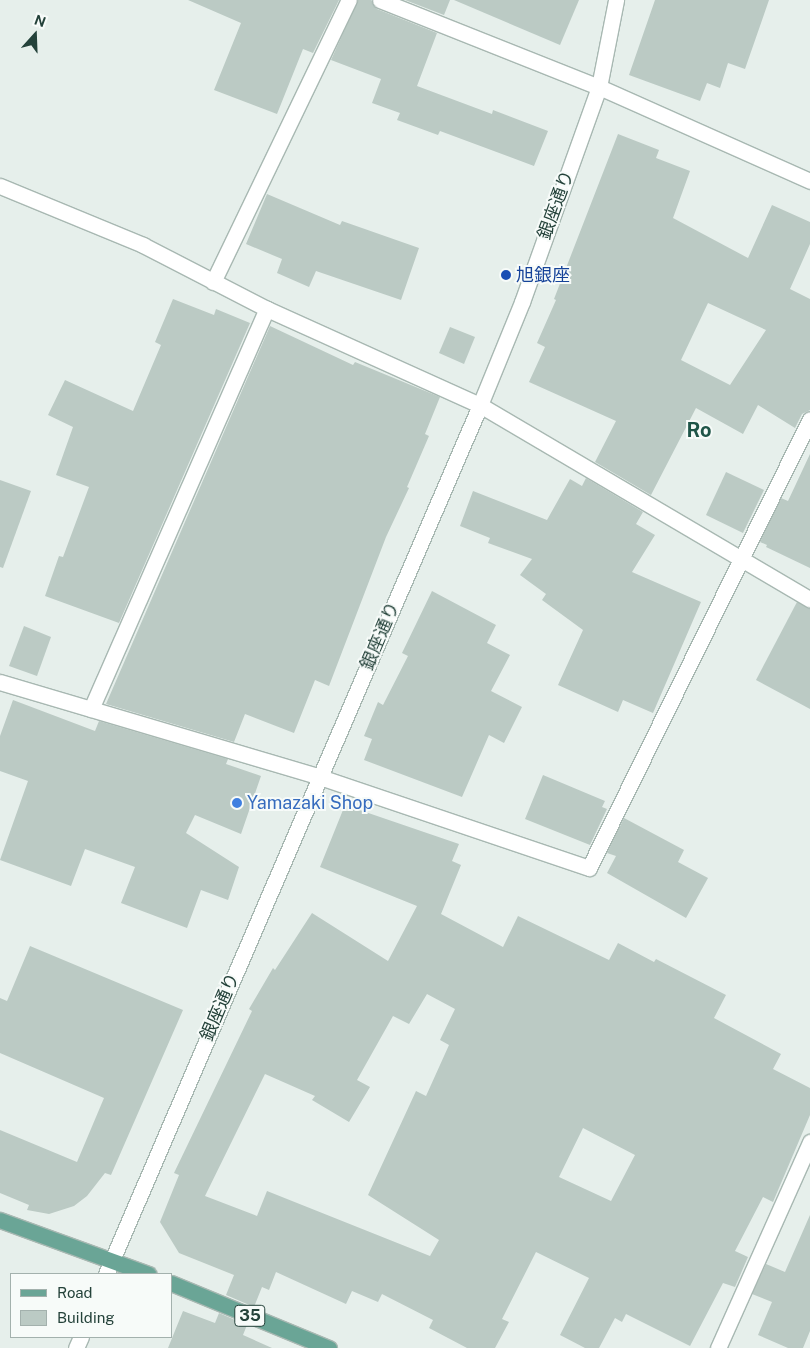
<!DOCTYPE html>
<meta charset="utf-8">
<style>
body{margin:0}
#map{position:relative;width:810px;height:1348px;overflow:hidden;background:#e6efeb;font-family:"Public Sans","Noto Sans JP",sans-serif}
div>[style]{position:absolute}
.building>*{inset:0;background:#bbcac4}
.roads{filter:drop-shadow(1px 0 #a8b8b2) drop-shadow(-1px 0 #a8b8b2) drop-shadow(0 1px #a8b8b2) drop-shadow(0 -1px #a8b8b2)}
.lane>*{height:15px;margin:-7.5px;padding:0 7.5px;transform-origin:7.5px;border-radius:7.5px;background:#fff}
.street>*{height:15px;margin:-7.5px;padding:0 7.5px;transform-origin:7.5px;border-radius:7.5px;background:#fff}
.secondary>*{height:15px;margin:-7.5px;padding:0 7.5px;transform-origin:7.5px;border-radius:7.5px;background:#fff}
.primary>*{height:15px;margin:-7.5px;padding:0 7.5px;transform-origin:7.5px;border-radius:7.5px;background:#6aa596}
.dots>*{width:14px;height:14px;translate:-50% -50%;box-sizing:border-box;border:2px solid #f7fbf9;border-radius:50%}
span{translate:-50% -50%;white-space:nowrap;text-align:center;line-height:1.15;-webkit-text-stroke:4px #f7fbf9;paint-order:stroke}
.shield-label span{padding:1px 4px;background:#f7fbf9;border:1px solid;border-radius:4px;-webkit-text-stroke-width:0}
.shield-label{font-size:16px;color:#24423a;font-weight:700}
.street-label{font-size:18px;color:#24423a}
.transit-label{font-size:18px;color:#164399}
.left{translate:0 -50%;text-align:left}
.shop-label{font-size:18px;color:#366cbe}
.quarter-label{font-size:20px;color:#1f5548;font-weight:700}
.legend{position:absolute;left:10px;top:1273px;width:162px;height:65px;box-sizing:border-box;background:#f7fbf9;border:1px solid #a3b1ad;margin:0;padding:6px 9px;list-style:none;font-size:15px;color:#24423a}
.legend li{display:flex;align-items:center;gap:10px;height:25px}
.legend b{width:25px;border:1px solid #a3b1ad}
.north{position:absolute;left:10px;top:10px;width:50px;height:50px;-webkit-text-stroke:4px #f7fbf9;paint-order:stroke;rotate:20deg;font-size:14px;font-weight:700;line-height:20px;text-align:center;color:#24423a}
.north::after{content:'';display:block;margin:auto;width:18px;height:22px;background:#24423a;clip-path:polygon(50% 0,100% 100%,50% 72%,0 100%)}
</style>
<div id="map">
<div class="building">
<div style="clip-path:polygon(188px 0,339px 0,313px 53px,303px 49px,277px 114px,214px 90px,241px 23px)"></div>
<div style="clip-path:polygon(358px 0,371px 0,377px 9px,437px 33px,417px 86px,492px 114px,493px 110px,548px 131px,534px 166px,440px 131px,438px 135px,397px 120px,400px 113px,372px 103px,381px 79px,331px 60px)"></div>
<div style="clip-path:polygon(405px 0,450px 0,444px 15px)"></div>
<div style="clip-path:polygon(454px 0,579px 0,560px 45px)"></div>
<div style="clip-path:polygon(655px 0,769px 0,745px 69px,728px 63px,720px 88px,707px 83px,700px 101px,629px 75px)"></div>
<div style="clip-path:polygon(evenodd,618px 134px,659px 150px,656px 158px,690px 171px,673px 218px,748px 258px,772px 205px,810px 222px,810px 244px,790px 289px,810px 299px,810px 410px,802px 414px,795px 428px,758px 405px,743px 434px,696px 408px,651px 495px,595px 462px,616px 421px,529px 382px,545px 347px,537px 343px,556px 300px,554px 299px,618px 134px,708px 303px,766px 330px,730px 385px,681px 360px,708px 303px)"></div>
<div style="clip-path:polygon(267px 194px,340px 225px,342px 221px,419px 248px,401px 300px,316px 271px,309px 287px,277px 273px,282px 259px,246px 244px)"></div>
<div style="clip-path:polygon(173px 299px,214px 315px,216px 309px,250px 323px,119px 623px,45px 596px,59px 556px,63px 557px,89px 487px,56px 475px,73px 427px,48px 415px,65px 380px,133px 411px,161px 345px,155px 342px)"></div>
<div style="clip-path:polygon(270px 326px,353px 365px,355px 362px,440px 397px,425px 434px,429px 436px,407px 487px,409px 488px,386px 537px,329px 686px,315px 680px,294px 733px,245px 714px,234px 742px,106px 704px)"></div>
<div style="clip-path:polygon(450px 327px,475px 337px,464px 364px,439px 353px)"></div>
<div style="clip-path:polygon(810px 454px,810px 568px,766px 547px,767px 545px,760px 542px,781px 498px,788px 501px)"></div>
<div style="clip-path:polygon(726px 472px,764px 490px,743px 533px,706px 515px)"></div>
<div style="clip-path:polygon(586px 478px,643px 512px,636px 524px,655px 535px,632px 572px,701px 602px,653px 713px,623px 700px,618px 712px,558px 685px,583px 630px,542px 600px,546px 594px,520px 575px,532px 559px,488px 543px,490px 538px,460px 526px,473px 491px,547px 520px,570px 479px,582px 486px)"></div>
<div style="clip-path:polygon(0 480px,31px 491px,3px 568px,0 567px)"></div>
<div style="clip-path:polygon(432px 591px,496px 625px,487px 643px,510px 655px,491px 691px,522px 707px,504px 743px,489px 735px,462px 797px,364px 760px,372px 739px,364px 736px,378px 702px,383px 705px,408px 656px,402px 653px)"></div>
<div style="clip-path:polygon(797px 602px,810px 608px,810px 709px,756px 680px)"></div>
<div style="clip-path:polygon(24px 626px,51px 637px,37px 676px,9px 666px)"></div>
<div style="clip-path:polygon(13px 700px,95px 731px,99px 721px,228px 759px,226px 764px,261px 776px,241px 834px,195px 815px,186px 833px,239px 867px,228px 900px,201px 890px,187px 928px,121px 903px,135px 867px,85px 849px,71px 886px,0 860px,28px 781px,0 771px,0 736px)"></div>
<div style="clip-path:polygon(543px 775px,605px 801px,602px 807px,607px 809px,590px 845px,525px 819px)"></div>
<div style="clip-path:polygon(evenodd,345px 805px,459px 844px,452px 861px,461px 865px,441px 914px,503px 947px,518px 916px,609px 960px,618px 943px,654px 962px,656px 959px,726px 995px,714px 1018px,781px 1054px,773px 1069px,810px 1088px,810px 1115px,773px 1202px,763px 1197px,735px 1251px,748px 1257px,735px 1287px,723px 1283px,690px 1346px,626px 1314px,622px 1322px,615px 1318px,599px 1348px,585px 1348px,560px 1335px,589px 1278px,536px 1252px,502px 1319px,509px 1322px,495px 1348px,467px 1348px,429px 1328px,433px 1320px,382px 1294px,378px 1302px,352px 1291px,346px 1304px,276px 1272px,269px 1290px,262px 1287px,254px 1307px,226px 1295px,234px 1275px,179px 1253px,160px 1222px,179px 1175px,174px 1173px,252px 1011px,249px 1009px,273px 968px,275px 970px,312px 913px,388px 961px,417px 906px,320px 867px,345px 805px,427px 994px,455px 1009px,440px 1040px,449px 1045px,426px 1096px,416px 1091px,368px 1195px,439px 1240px,430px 1256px,267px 1191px,257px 1216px,205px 1196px,265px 1074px,315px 1096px,312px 1100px,349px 1122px,370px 1087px,357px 1080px,393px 1016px,409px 1024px,427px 994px,345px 805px,583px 1128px,635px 1155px,611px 1201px,559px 1177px,583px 1128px)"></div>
<div style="clip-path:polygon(624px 818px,684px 850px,678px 862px,708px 878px,686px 918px,607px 873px,616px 856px,607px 853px)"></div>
<div style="clip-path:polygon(30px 946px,183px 1010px,111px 1175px,105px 1173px,87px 1196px,74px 1206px,49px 1214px,27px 1210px,29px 1205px,0 1193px,0 1130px,77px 1162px,104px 1098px,0 1053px,0 998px,7px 1001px)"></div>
<div style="clip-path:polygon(810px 1215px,810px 1331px,803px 1348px,788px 1348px,758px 1335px,772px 1302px,752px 1294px,766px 1264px,785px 1272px)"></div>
<div style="clip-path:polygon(183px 1311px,215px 1323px,219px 1313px,247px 1325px,243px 1335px,272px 1348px,168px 1348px)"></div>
</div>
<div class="roads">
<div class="lane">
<div style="left:213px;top:282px;width:313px;rotate:-64.3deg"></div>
<div style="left:91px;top:709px;width:437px;rotate:-66.3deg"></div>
</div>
<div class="street">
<div style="left:380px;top:0;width:236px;rotate:21.7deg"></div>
<div style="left:599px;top:87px;width:231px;rotate:24deg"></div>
<div style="left:480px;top:405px;width:383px;rotate:30.5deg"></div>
<div style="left:0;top:682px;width:334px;rotate:16.5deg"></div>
<div style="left:320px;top:777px;width:284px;rotate:18.7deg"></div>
<div style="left:589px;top:868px;width:500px;rotate:-63.79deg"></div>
<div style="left:718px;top:1348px;width:226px;rotate:-65.9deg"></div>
</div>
<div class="secondary">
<div style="left:0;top:186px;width:155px;rotate:22.4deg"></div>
<div style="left:143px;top:245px;width:140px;rotate:27.3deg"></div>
<div style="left:267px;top:309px;width:234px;rotate:24.3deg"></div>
<div style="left:106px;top:1274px;width:946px;rotate:-66.71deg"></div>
<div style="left:480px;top:405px;width:111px;rotate:-67.8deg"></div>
<div style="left:522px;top:302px;width:228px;rotate:-70.3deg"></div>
<div style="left:599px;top:87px;width:89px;rotate:-78.9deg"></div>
<div style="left:76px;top:1348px;width:12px;rotate:-66deg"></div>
</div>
<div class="primary">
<div style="left:0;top:1220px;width:158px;rotate:20deg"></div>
<div style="left:171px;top:1283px;width:171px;rotate:22.4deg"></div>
</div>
</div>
<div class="dots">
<div style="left:506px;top:275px;background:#1a4fb4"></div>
<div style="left:237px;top:803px;background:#3f7fe0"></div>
</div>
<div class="shield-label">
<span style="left:250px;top:1316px">35</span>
</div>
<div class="street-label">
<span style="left:556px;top:205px;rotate:-70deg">銀座通り</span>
<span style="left:380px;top:636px;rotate:-67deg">銀座通り</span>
<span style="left:220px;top:1007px;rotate:-67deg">銀座通り</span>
</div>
<div class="transit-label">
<span class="left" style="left:516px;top:275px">旭銀座</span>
</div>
<div class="shop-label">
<span class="left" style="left:247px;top:803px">Yamazaki Shop</span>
</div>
<div class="quarter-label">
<span style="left:699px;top:430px">Ro</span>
</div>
<ul class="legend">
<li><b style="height:6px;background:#6aa596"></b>Road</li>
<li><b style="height:14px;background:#bbcac4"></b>Building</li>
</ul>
<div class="north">N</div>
</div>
